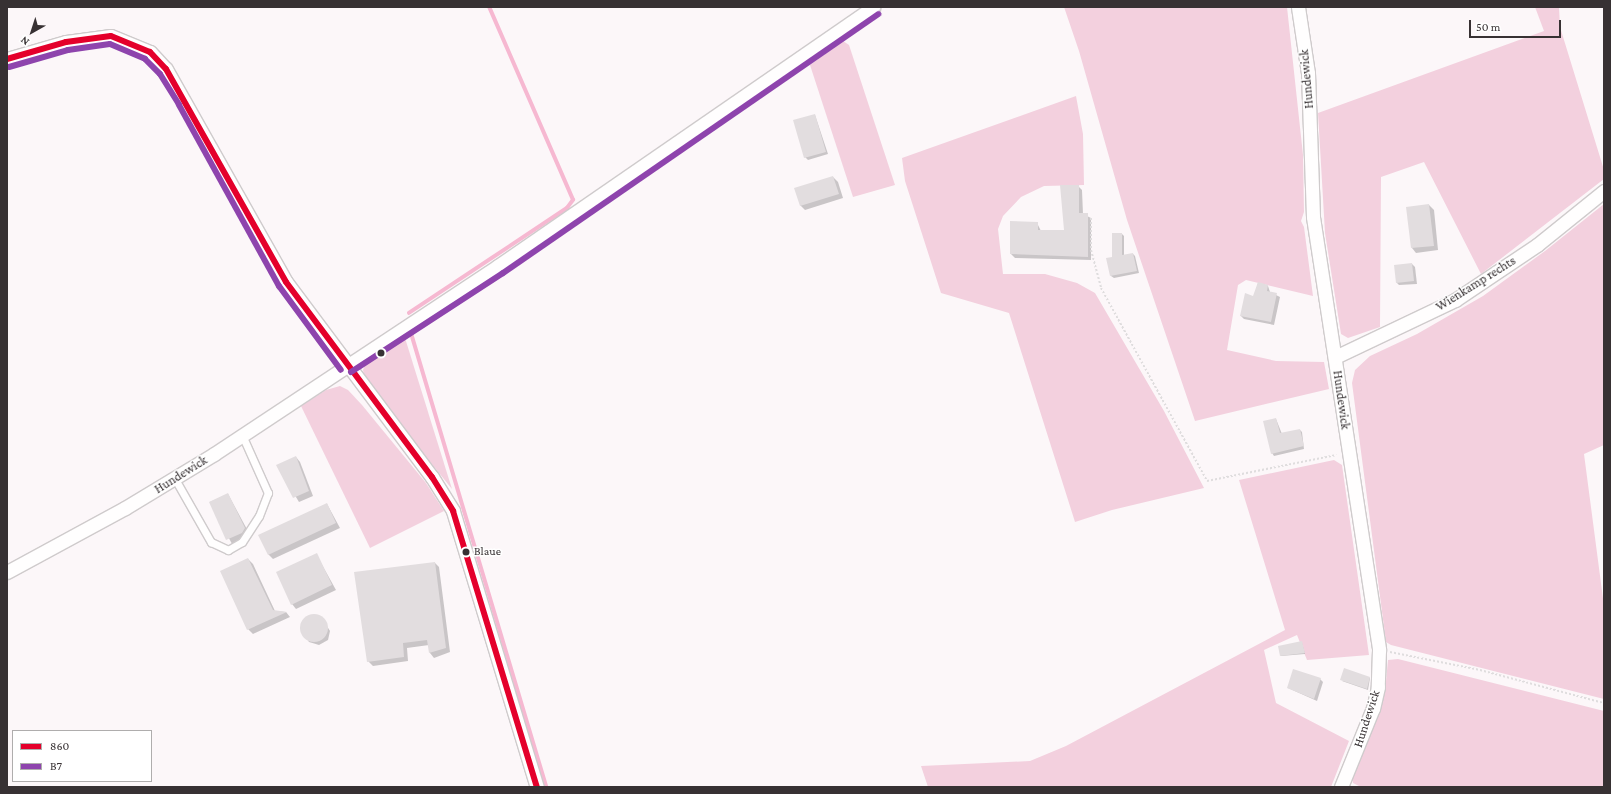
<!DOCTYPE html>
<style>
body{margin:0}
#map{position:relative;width:1611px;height:794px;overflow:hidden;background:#fcf7f9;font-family:"Crimson Pro",serif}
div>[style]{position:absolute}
.green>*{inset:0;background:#f3d0de}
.shadow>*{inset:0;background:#0003}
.stream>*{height:3.5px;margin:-1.75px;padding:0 1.75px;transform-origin:1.75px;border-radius:1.75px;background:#f6b8d1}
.building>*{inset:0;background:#e2dddf}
.round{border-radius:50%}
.path>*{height:2px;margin-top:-1px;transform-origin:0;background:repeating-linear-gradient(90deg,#dfddde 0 2px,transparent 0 4px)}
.roads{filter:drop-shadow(1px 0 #cfcbcc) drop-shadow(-1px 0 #cfcbcc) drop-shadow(0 1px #cfcbcc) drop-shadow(0 -1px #cfcbcc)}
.service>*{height:7px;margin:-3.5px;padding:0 3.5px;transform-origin:3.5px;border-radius:3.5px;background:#fffefe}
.minor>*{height:13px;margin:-6.5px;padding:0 6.5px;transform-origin:6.5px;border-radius:6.5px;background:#fffefe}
.bus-1>*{height:6px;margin:-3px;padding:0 3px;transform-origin:3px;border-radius:3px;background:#e4002b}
.bus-2>*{height:6px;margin:-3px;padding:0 3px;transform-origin:3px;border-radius:3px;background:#8e44ad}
.dots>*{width:11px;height:11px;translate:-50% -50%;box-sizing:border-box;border:2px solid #fff;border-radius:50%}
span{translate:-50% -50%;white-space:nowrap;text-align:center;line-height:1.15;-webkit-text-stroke:3px #fff;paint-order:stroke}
.bus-label{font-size:12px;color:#373133}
.left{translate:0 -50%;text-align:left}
.street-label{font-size:13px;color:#373133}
.frame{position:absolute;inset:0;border:8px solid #373133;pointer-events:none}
.legend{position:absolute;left:12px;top:730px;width:140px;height:52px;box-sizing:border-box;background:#fff;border:1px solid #afadad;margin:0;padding:5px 7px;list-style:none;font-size:12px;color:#373133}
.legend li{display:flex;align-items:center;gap:8px;height:20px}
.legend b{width:20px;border:1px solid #afadad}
.north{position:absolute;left:12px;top:12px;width:40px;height:40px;-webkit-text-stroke:3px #fff;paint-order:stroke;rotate:219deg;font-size:11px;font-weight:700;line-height:16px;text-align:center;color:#373133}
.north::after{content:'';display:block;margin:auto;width:14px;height:18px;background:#373133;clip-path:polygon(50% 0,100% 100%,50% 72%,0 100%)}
.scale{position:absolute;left:1469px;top:20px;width:92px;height:18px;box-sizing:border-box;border:2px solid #373133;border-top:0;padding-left:5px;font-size:12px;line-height:14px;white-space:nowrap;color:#373133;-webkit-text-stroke:3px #fff;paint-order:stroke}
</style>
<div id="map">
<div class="green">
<div style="clip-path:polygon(1064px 7px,1287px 7px,1303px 155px,1304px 212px,1301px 221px,1304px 227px,1313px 296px,1246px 280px,1238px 285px,1227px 350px,1276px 361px,1324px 362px,1329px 389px,1195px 421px,1127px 220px,1079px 51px)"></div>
<div style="clip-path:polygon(1535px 7px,1559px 7px,1560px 27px,1604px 170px,1604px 179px,1481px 274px,1424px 162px,1381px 177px,1380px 327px,1348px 338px,1341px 334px,1325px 233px,1318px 113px,1544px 31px)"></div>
<div style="clip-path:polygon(843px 41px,849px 45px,895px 185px,853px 197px,810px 65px)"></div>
<div style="clip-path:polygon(1076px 96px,1083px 134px,1084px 185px,1044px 186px,1021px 197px,1003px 216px,998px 229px,1003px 274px,1045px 274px,1077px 283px,1095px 293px,1164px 411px,1204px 488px,1112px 510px,1075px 522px,1009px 313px,941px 293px,905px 181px,902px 158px)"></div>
<div style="clip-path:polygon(1604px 204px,1604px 445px,1584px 454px,1604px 606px,1604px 699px,1391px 645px,1386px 642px,1352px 383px,1355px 370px,1370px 356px,1417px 334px,1483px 296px,1545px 251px)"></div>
<div style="clip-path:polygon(405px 338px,452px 489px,366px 383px,363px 370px,365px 365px)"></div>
<div style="clip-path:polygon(340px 386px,348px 390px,362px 405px,426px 483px,444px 511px,370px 548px,301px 406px,326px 390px)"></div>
<div style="clip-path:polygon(1334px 460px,1342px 465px,1369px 655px,1307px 660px,1297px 635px,1264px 650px,1276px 703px,1349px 741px,1331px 787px,928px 787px,921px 766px,1030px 761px,1066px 746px,1285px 630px,1239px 480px)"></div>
<div style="clip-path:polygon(1398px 659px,1604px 711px,1604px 787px,1361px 787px,1353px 783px,1352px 778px,1386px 681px,1388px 660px)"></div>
</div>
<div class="shadow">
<div style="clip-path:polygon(815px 115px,828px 154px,808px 160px,805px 157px)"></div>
<div style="clip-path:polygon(833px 177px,838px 182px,843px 198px,805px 210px,800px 205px)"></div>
<div style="clip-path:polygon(1078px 186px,1082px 190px,1083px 214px,1091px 218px,1091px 260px,1015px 258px,1011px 254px,1037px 223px,1041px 231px,1065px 231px)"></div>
<div style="clip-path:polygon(1429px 205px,1434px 210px,1438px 250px,1416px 253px,1412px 248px)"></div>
<div style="clip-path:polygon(1122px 234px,1124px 236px,1124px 256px,1133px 254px,1135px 256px,1139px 273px,1114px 278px,1111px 276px,1114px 258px)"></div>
<div style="clip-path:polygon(1412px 264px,1415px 267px,1417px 284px,1399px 285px,1396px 282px)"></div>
<div style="clip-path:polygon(1258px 283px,1268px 286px,1270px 292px,1280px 297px,1274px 325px,1244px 319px,1241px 316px,1254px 297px)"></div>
<div style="clip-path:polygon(1276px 419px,1282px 434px,1300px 430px,1302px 432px,1304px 449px,1274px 456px,1272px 453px)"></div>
<div style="clip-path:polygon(296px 457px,300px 462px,313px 496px,299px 502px,277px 466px)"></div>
<div style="clip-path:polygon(228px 494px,249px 533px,232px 544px,210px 502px)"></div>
<div style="clip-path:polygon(327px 504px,340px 528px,273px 559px,268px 554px)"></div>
<div style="clip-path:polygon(316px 554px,336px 590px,296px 609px,292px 604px)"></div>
<div style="clip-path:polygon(248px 559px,253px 564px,275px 611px,286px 612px,290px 617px,253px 634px,248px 629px)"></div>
<div style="clip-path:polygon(435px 563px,439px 567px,450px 652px,434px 658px,430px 653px,429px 645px,407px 648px,408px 661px,373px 666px,368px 661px)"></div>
<div style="clip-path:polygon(310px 615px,322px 618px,330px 631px,328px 640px,319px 645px,309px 642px,301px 630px,304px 620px)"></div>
<div style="clip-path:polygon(1302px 643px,1305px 654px,1281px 656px,1279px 647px)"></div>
<div style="clip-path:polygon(1370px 678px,1368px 690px,1342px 681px)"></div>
<div style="clip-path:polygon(1320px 679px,1323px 682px,1317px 701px,1288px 688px)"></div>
</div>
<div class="stream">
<div style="left:409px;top:313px;width:190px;rotate:-33.6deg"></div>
<div style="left:567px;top:208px;width:10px;rotate:-53deg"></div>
<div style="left:573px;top:200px;width:210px;rotate:-113.5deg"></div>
<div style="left:412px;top:335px;width:472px;rotate:73.4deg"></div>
</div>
<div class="building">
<div style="clip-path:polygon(815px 114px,826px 152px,804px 158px,793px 120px)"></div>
<div style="clip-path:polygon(833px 176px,839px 194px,800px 206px,794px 188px)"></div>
<div style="clip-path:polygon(1060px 185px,1079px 185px,1079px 213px,1088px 213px,1088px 257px,1010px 254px,1010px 221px,1038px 222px,1038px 230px,1064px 230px)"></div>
<div style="clip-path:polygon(1429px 204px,1434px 246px,1411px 248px,1406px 207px)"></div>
<div style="clip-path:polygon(1112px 233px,1122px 233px,1122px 255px,1133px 253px,1137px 271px,1110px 276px,1106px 258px,1112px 257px)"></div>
<div style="clip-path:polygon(1412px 263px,1414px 281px,1396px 283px,1394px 265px)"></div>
<div style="clip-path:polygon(1258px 282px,1268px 285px,1267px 291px,1277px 293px,1271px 322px,1240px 316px,1245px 293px,1253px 296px)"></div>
<div style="clip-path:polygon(1276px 418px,1280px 433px,1300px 429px,1304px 446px,1271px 454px,1263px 421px)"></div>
<div style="clip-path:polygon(296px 456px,309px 491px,293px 498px,276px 465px)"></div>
<div style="clip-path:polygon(228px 493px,245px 528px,242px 533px,226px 540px,209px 502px)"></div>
<div style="clip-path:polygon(327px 503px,336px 523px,268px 555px,258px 535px)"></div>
<div style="clip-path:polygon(317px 553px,332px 585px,291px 605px,276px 572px)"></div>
<div style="clip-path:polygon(248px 558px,273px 610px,287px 612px,247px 630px,220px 571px)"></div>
<div style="clip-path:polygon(435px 562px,446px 648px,429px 653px,427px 640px,403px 643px,404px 657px,367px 662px,354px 572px)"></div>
<div class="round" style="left:300px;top:614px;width:28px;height:28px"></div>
<div style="clip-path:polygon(1302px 641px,1305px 653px,1280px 656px,1278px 646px)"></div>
<div style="clip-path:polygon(1344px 668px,1370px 677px,1367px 689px,1340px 680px)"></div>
<div style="clip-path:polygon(1293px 669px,1321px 678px,1314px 699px,1287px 688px)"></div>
</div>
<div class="path">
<div style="left:1091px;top:218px;width:32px;rotate:90deg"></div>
<div style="left:1091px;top:250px;width:39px;rotate:75deg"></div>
<div style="left:1101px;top:288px;width:220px;rotate:61.2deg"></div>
<div style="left:1207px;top:481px;width:132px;rotate:-11.4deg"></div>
<div style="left:1390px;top:652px;width:92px;rotate:11.3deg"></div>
<div style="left:1480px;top:670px;width:128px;rotate:14.9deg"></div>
</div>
<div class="roads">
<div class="service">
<div style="left:175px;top:479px;width:73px;rotate:60.3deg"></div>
<div style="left:211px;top:542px;width:19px;rotate:25deg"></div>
<div style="left:228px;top:550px;width:16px;rotate:-30deg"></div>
<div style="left:242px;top:542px;width:31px;rotate:-57deg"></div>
<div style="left:259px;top:516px;width:25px;rotate:-69deg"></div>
<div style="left:268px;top:493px;width:64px;rotate:-114.1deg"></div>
</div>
<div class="minor">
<div style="left:1298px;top:7px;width:67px;rotate:81.4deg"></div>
<div style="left:1308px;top:73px;width:144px;rotate:88deg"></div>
<div style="left:1313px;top:217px;width:438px;rotate:81.3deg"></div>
<div style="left:1379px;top:650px;width:37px;rotate:92deg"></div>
<div style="left:1378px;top:687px;width:22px;rotate:103deg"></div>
<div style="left:1373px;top:708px;width:85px;rotate:112.1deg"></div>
<div style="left:7px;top:59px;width:61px;rotate:-16.1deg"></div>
<div style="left:66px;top:42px;width:45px;rotate:-7.6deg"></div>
<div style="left:111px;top:36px;width:42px;rotate:22.3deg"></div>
<div style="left:150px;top:52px;width:23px;rotate:47deg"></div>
<div style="left:166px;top:69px;width:244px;rotate:60.6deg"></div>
<div style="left:286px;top:282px;width:244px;rotate:53.2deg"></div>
<div style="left:432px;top:477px;width:40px;rotate:58deg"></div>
<div style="left:453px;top:511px;width:288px;rotate:73.1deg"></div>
<div style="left:1335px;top:357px;width:133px;rotate:-25.4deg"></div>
<div style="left:1455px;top:300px;width:99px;rotate:-33.9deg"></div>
<div style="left:1537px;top:245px;width:86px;rotate:-38.9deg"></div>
<div style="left:7px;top:572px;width:134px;rotate:-28.5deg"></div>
<div style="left:125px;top:508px;width:104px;rotate:-31.2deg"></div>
<div style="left:214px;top:454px;width:341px;rotate:-33.5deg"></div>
<div style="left:498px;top:266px;width:456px;rotate:-34.6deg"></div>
</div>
</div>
<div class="bus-1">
<div style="left:7px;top:59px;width:61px;rotate:-16.1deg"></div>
<div style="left:66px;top:42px;width:45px;rotate:-7.6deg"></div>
<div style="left:111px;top:36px;width:42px;rotate:22.3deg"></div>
<div style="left:150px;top:52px;width:23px;rotate:47deg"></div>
<div style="left:166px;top:69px;width:244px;rotate:60.6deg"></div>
<div style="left:286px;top:282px;width:244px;rotate:53.2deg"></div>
<div style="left:432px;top:477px;width:40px;rotate:58deg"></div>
<div style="left:453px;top:511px;width:288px;rotate:73.1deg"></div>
</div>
<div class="bus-2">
<div style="left:9px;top:67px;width:61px;rotate:-16.1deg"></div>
<div style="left:68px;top:50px;width:42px;rotate:-8.1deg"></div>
<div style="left:110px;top:44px;width:38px;rotate:23deg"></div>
<div style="left:145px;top:59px;width:21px;rotate:45deg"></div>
<div style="left:160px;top:74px;width:36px;rotate:58deg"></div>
<div style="left:179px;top:105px;width:207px;rotate:61.1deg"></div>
<div style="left:279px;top:286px;width:104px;rotate:53.6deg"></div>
<div style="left:351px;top:372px;width:181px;rotate:-33.1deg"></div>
<div style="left:503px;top:273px;width:456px;rotate:-34.6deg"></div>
</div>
<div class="dots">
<div style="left:381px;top:353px;background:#373133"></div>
<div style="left:466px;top:552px;background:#373133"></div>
</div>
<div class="bus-label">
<span class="left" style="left:474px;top:552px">Blaue</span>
</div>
<div class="street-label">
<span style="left:1307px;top:79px;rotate:-95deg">Hundewick</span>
<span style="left:1476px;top:284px;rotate:-32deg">Wienkamp rechts</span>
<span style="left:1341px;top:400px;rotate:82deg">Hundewick</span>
<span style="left:181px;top:475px;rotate:-32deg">Hundewick</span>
<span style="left:1367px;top:719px;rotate:-72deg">Hundewick</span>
</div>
<div class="frame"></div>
<ul class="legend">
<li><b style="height:5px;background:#e4002b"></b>860</li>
<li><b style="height:5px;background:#8e44ad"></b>B7</li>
</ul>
<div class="north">N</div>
<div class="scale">50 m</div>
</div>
